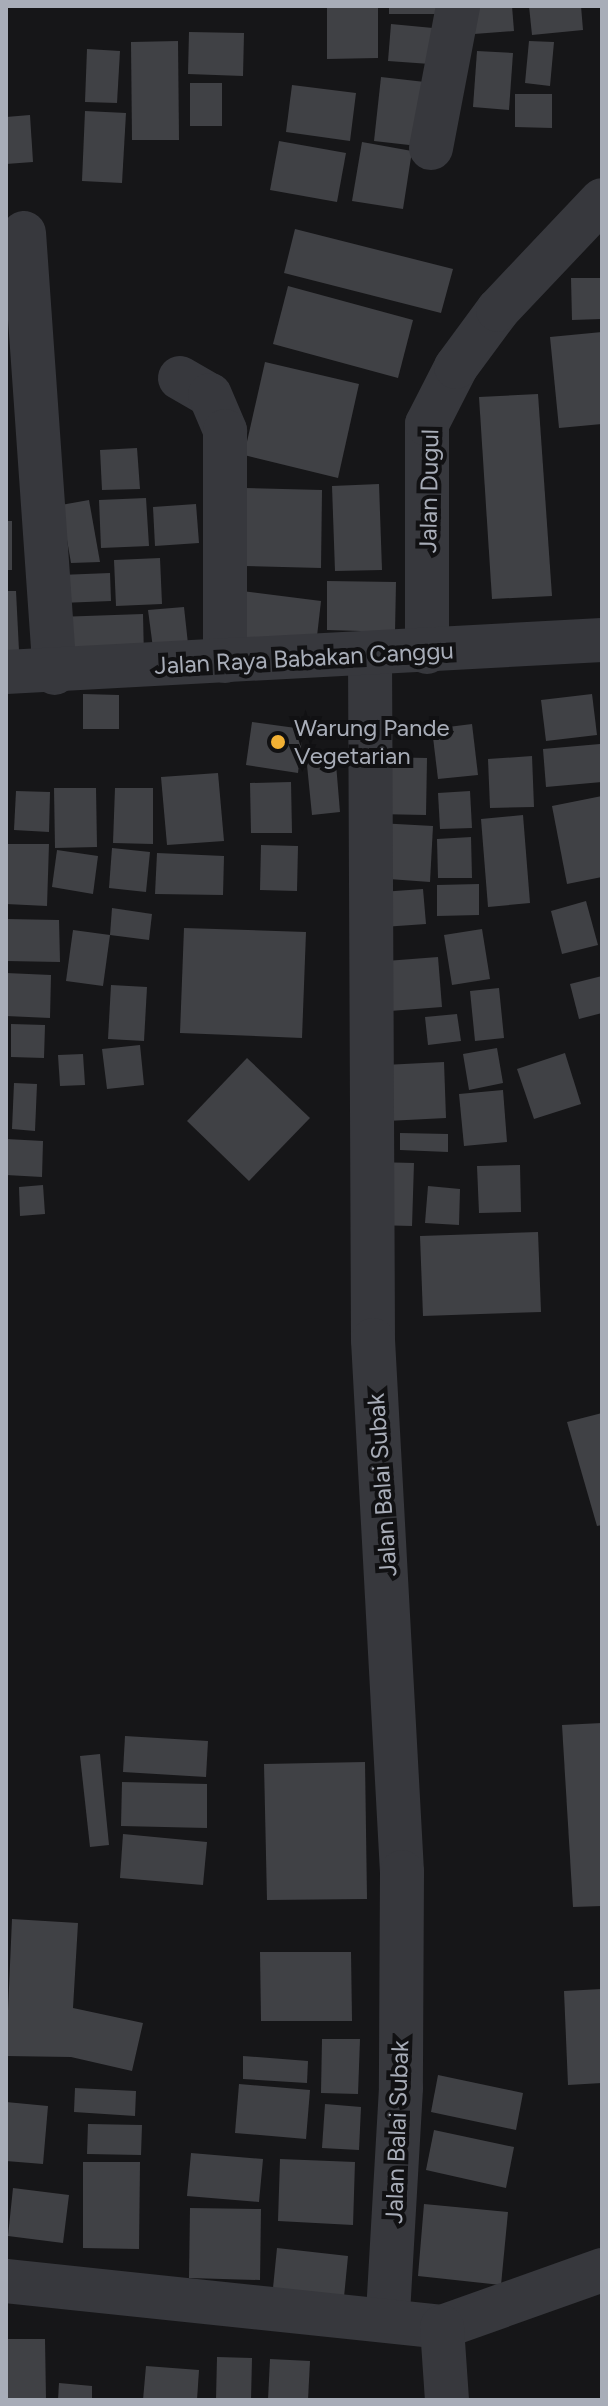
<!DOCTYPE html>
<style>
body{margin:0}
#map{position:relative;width:608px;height:2406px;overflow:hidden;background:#161618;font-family:Figtree,sans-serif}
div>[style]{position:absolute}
.building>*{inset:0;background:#404145}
.minor>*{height:44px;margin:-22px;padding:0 22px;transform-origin:22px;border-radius:22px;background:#37383d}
.dots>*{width:22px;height:22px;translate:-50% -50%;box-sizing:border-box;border:4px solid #111113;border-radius:50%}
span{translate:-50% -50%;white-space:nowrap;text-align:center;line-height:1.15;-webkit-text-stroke:8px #111113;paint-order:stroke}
.street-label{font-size:24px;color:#a8adb8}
.poi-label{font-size:24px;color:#a8adb8}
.left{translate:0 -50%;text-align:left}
.frame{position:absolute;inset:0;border:8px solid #a8adb8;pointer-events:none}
</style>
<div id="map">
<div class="building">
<div style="clip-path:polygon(327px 6px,378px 6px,378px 58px,327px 59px)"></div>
<div style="clip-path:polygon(389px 6px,437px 6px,437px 14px,389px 14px)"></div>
<div style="clip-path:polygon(471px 6px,512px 6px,514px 31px,474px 34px)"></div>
<div style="clip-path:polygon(529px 6px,581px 6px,583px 30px,532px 35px)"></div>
<div style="clip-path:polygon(391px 24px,433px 28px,430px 64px,388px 61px)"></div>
<div style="clip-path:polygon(189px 32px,244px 33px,243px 76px,188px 74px)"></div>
<div style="clip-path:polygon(178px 41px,179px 140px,132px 140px,131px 42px)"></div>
<div style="clip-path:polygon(529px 41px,554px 42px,550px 86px,525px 83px)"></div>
<div style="clip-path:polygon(87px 49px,120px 51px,117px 103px,85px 102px)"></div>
<div style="clip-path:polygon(477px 51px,513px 53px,509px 110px,473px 107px)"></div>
<div style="clip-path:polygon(381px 77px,425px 82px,418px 146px,374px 141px)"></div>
<div style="clip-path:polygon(190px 83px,222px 83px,222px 126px,190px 126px)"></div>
<div style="clip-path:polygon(292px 85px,356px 93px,350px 141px,286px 132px)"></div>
<div style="clip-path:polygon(515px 94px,552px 94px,552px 128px,515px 127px)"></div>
<div style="clip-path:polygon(85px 111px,126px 113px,122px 183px,82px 181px)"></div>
<div style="clip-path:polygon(30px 115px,33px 162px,6px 164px,6px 117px)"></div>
<div style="clip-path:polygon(279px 141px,346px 153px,337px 202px,270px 190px)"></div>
<div style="clip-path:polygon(362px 142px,412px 151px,403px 209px,352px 201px)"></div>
<div style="clip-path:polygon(295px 229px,453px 269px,441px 313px,284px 273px)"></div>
<div style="clip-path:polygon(571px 278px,602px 278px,602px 319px,572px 320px)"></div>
<div style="clip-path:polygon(288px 286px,413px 320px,398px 378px,273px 344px)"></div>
<div style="clip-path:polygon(602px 332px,602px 424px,559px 428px,550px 337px)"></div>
<div style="clip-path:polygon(265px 362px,359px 384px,338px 478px,244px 455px)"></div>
<div style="clip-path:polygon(538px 394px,552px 596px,492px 599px,479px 397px)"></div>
<div style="clip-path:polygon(137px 448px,140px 489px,102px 490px,100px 450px)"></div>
<div style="clip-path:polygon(379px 484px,382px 570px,335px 571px,332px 486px)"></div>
<div style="clip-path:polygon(245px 488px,322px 490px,321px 568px,244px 566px)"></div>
<div style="clip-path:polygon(146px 498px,149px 546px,101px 548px,99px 500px)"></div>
<div style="clip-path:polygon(89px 500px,100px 562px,71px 563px,61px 505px)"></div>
<div style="clip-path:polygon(196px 504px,199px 543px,155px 546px,153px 507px)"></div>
<div style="clip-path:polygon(6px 521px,12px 521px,12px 570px,6px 570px)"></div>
<div style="clip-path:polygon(160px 558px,162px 604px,116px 606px,114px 560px)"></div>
<div style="clip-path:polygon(110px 573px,111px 601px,61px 603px,60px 575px)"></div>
<div style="clip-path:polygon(327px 581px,396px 582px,395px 632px,327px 630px)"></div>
<div style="clip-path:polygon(234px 590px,321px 601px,316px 645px,229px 635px)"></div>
<div style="clip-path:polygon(6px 591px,16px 591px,19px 651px,6px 652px)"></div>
<div style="clip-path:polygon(184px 607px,188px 644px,153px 648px,148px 610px)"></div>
<div style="clip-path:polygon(143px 614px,144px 659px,62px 654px,57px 617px)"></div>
<div style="clip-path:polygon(83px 694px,119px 695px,119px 729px,83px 729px)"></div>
<div style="clip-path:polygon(592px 694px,597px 735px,546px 741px,541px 700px)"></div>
<div style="clip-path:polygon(252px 722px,303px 729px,298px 773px,246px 765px)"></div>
<div style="clip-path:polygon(472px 724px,478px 775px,438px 779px,432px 729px)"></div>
<div style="clip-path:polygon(600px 744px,602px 782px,546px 787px,543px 749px)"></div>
<div style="clip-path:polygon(335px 752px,340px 812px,312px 815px,306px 755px)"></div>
<div style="clip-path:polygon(532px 756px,534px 807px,490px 808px,488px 759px)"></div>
<div style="clip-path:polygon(377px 757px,427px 758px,426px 815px,376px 814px)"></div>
<div style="clip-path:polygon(218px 773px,224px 841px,167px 845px,161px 777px)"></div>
<div style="clip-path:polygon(291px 782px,292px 833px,251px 833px,250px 783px)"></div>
<div style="clip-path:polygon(54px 788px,96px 788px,97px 847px,55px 848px)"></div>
<div style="clip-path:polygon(115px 788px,153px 788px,153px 844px,113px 843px)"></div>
<div style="clip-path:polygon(16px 791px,50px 792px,49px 832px,14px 830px)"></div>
<div style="clip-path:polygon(470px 791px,472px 828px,440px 829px,438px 793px)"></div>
<div style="clip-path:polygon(602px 796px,602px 877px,567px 884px,552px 806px)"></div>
<div style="clip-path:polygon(523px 815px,530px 903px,488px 907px,481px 819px)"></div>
<div style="clip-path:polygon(378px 823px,433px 826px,430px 882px,375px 878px)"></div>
<div style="clip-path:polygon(471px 837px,472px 878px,438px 878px,437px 839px)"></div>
<div style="clip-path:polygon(6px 844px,49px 844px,47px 906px,6px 904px)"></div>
<div style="clip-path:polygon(261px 845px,298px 846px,297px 891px,260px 890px)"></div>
<div style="clip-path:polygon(112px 848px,150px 852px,146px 892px,109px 888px)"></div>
<div style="clip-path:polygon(57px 850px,98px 856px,93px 894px,52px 887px)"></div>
<div style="clip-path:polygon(157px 853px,224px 856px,223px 895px,155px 894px)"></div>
<div style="clip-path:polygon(479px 884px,479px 915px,437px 916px,437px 885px)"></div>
<div style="clip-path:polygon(423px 889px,426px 924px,383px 927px,381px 892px)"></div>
<div style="clip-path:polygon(586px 901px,598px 945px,562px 954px,551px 911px)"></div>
<div style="clip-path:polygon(112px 908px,152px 914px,149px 940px,110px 935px)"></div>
<div style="clip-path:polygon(6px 919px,59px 920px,60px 962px,6px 961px)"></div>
<div style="clip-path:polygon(184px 928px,306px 932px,302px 1038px,180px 1033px)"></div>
<div style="clip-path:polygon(482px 929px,490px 979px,452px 985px,444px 935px)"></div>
<div style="clip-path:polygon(73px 930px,110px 935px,103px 986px,66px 981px)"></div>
<div style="clip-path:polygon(438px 957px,442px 1007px,390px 1011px,386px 961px)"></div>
<div style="clip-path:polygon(6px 973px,51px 975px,50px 1018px,6px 1016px)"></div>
<div style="clip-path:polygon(602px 976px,602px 1013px,579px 1019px,570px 984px)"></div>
<div style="clip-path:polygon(111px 985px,147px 987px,144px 1041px,108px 1039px)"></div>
<div style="clip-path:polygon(499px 988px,504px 1038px,475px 1041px,470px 991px)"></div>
<div style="clip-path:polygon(457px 1014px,461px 1041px,428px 1045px,425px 1017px)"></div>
<div style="clip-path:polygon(11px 1024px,45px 1025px,44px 1058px,11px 1057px)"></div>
<div style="clip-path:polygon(140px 1045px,144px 1085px,107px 1089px,102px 1049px)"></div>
<div style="clip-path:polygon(497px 1048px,503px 1083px,469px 1090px,463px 1054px)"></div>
<div style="clip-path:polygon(565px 1053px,581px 1104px,534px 1119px,517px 1069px)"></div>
<div style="clip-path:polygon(83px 1054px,85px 1085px,60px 1086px,58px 1055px)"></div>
<div style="clip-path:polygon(247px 1058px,310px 1118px,249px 1181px,187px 1121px)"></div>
<div style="clip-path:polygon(444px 1062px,446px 1118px,387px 1121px,384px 1065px)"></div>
<div style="clip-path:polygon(14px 1083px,37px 1084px,35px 1131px,12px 1129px)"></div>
<div style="clip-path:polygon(503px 1090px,507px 1142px,464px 1146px,459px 1094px)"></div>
<div style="clip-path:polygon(400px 1133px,448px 1134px,448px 1152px,400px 1150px)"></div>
<div style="clip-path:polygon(6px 1139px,43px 1141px,42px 1177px,6px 1175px)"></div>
<div style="clip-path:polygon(374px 1162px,414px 1163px,412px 1226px,373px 1225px)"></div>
<div style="clip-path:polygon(520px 1165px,521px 1212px,479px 1213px,477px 1166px)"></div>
<div style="clip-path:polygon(43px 1185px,45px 1214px,20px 1216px,19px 1187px)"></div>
<div style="clip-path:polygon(428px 1186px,460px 1189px,459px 1225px,425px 1223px)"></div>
<div style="clip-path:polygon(538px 1232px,541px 1312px,423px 1316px,420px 1236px)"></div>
<div style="clip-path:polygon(602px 1413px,602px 1525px,597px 1526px,567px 1422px)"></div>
<div style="clip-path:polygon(602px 1723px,602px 1906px,573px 1907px,562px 1725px)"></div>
<div style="clip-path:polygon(125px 1736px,208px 1741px,206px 1777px,123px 1772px)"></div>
<div style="clip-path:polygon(100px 1754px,109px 1845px,90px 1847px,80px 1756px)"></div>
<div style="clip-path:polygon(365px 1762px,367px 1899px,267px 1900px,264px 1764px)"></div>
<div style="clip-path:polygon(122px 1782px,207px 1784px,207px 1828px,121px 1826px)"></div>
<div style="clip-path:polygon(123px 1834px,207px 1842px,203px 1885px,120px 1878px)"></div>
<div style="clip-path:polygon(12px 1919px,78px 1923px,73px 2008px,143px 2023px,132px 2071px,71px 2057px,6px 2056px)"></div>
<div style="clip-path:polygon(260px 1952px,351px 1952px,352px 2021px,261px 2021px)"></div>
<div style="clip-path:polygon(602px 1989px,602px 2083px,568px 2085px,564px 1991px)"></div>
<div style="clip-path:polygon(322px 2039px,360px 2039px,358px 2094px,321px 2093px)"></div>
<div style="clip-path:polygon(243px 2056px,308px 2061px,307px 2083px,243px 2079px)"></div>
<div style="clip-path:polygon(438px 2075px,523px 2093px,516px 2130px,431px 2112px)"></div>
<div style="clip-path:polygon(239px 2084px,310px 2090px,306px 2139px,235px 2133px)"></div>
<div style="clip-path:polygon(75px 2088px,136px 2091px,135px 2116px,74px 2112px)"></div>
<div style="clip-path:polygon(6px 2102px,48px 2106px,43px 2164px,6px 2161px)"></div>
<div style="clip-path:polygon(325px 2104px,361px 2107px,359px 2150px,322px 2148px)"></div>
<div style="clip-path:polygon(88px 2124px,142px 2125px,141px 2155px,87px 2154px)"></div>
<div style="clip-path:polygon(434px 2130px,514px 2147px,506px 2188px,426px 2170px)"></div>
<div style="clip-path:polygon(191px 2153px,263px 2159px,259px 2202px,187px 2196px)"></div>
<div style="clip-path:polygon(280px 2159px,355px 2162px,353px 2225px,278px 2221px)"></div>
<div style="clip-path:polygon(83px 2162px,140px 2162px,139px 2249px,83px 2248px)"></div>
<div style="clip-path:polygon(13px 2188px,69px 2195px,63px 2243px,8px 2236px)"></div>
<div style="clip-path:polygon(424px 2204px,508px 2212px,501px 2285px,418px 2276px)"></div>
<div style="clip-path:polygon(190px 2208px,261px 2209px,260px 2280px,189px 2278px)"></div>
<div style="clip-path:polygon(277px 2248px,348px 2256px,344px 2297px,273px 2288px)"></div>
<div style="clip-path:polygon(6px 2339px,45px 2339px,46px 2400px,6px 2400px)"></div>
<div style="clip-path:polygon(217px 2357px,252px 2358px,251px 2400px,216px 2400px)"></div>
<div style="clip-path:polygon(270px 2359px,310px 2361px,308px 2400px,268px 2400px)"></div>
<div style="clip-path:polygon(146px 2366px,199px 2370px,197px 2400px,143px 2400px)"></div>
<div style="clip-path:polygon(59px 2383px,92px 2386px,92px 2400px,58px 2400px)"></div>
</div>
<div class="minor">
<div style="left:431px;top:148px;width:145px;rotate:-79.2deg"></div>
<div style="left:24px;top:233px;width:441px;rotate:86deg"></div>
<div style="left:180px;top:378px;width:34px;rotate:30deg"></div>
<div style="left:210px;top:395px;width:39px;rotate:67deg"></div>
<div style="left:225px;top:431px;width:230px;rotate:90deg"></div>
<div style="left:427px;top:652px;width:228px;rotate:-90deg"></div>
<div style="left:427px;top:424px;width:64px;rotate:-63deg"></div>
<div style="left:456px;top:367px;width:71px;rotate:-53.6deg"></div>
<div style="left:498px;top:310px;width:151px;rotate:-46.6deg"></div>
<div style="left:370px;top:653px;width:687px;rotate:89.75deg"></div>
<div style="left:373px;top:1340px;width:533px;rotate:86.88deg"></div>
<div style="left:402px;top:1872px;width:216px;rotate:90.3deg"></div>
<div style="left:401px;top:2088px;width:228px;rotate:93.3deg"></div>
<div style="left:6px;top:672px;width:597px;rotate:-3.07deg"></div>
<div style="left:6px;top:2281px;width:438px;rotate:6deg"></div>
<div style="left:442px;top:2327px;width:170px;rotate:-19.6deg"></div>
<div style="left:442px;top:2327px;width:73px;rotate:86.1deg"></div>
</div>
<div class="dots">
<div style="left:278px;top:742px;background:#f2b134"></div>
</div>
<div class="street-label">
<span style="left:429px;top:491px;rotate:-89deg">Jalan Dugul</span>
<span style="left:304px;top:658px;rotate:-3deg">Jalan Raya Babakan Canggu</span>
<span style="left:382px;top:1485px;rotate:-94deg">Jalan Balai Subak</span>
<span style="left:397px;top:2132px;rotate:-88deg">Jalan Balai Subak</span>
</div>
<div class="poi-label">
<span class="left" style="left:294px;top:742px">Warung Pande<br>Vegetarian</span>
</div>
<div class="frame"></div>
</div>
